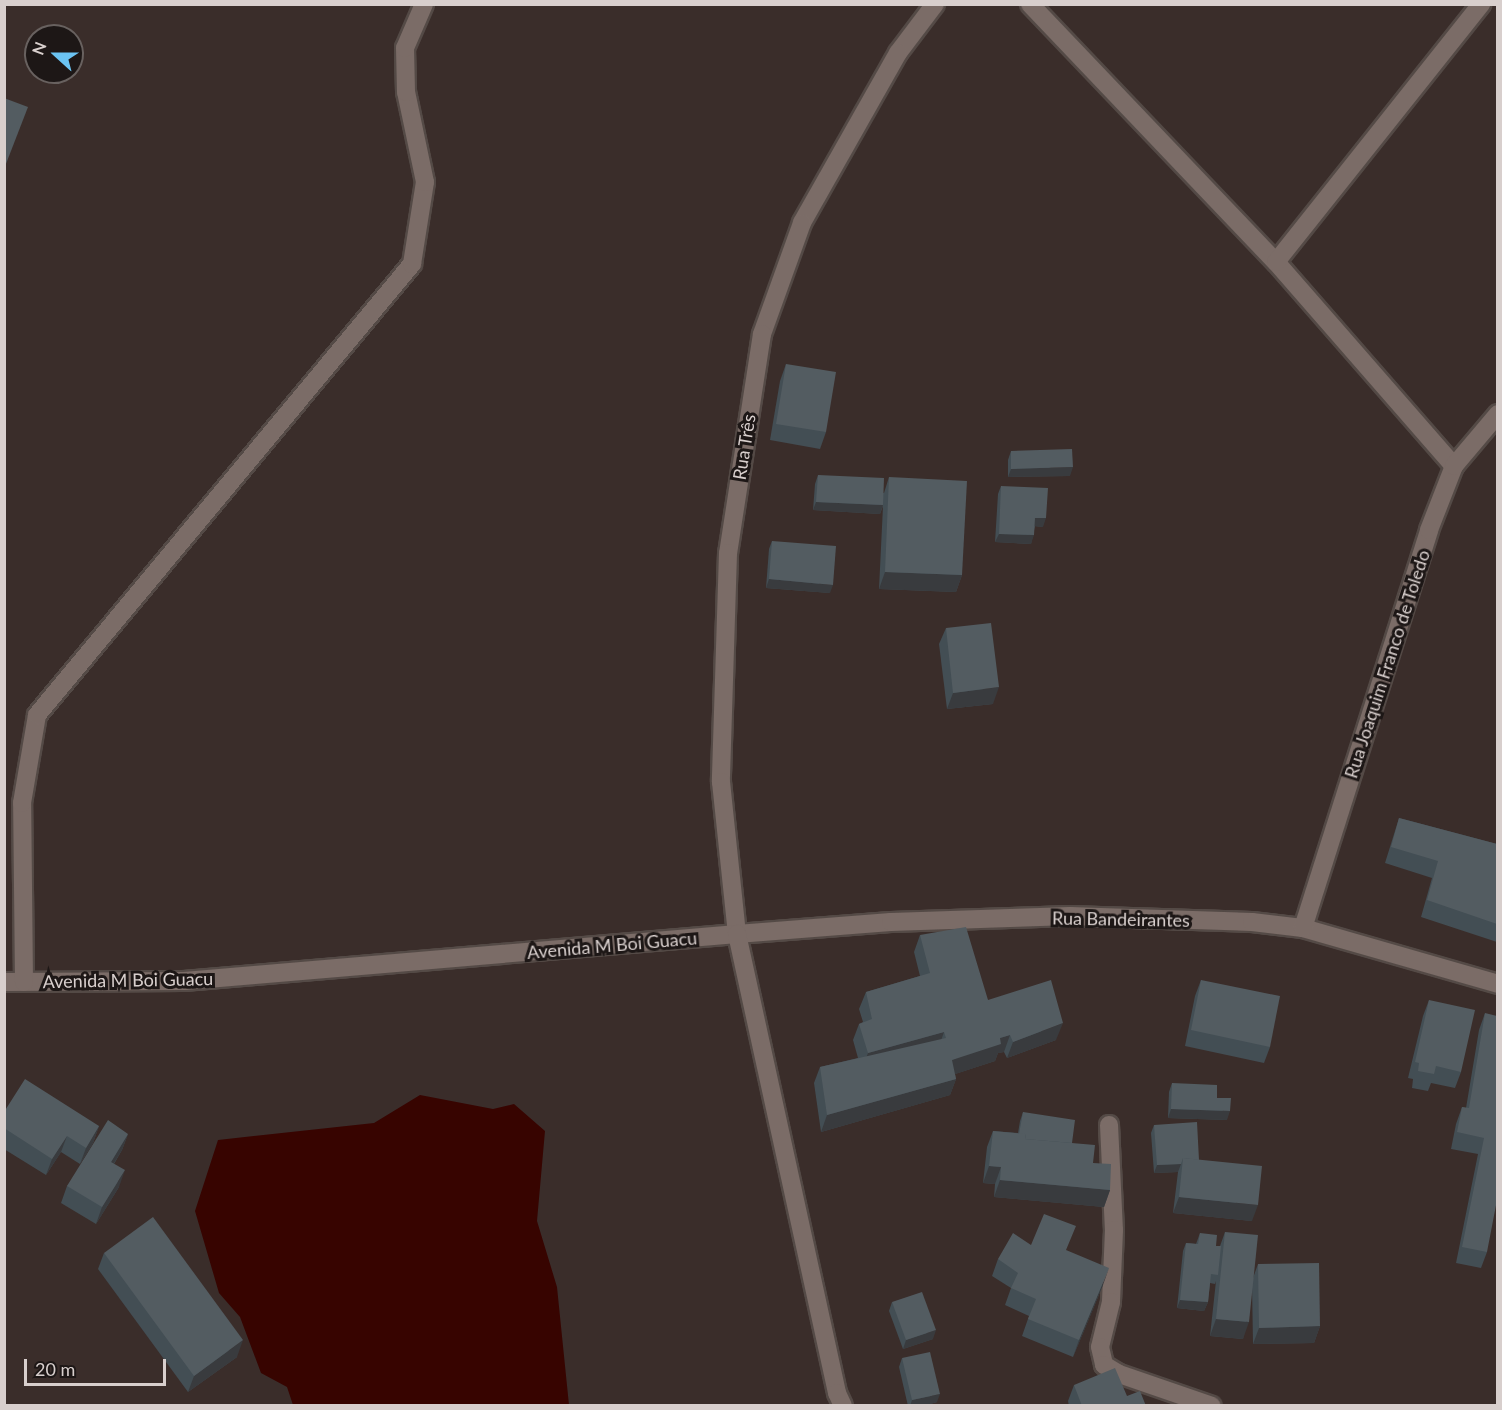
<!DOCTYPE html>
<meta charset="utf-8">
<style>
body{margin:0}
#map{position:relative;width:1502px;height:1410px;overflow:hidden;background:#3a2d2a;font-family:Lato,sans-serif}
div>[style]{position:absolute}
.water>*{inset:0;background:#370400}
.roads{filter:drop-shadow(2px 0 #544a46) drop-shadow(-2px 0 #544a46) drop-shadow(0 2px #544a46) drop-shadow(0 -2px #544a46)}
.minor>*{height:18px;margin:-9px;padding:0 9px;transform-origin:9px;border-radius:9px;background:#7b6c67}
.wall>*{inset:0;background:#434e54}
.shaded-wall>*{inset:0;background:#393b3e}
.building>*{inset:0;background:#535c61}
span{translate:-50% -50%;white-space:nowrap;text-align:center;line-height:1.15;-webkit-text-stroke:6px #1d1716;paint-order:stroke}
.street-label{font-size:18px;color:#d8cfcd}
.frame{position:absolute;inset:0;border:6px solid #d8cfcd;pointer-events:none}
.north{position:absolute;left:24px;top:24px;width:60px;height:60px;box-sizing:border-box;background:#1d1716;border:2px solid #68615f;border-radius:50%;rotate:291deg;font-size:16px;font-weight:700;line-height:24px;text-align:center;color:#d8cfcd}
.north::after{content:'';display:block;margin:auto;width:21px;height:27px;background:#6bc3f2;clip-path:polygon(50% 0,100% 100%,50% 72%,0 100%)}
.scale{position:absolute;left:24px;top:1359px;width:142px;height:27px;box-sizing:border-box;border:3px solid #d8cfcd;border-top:0;padding-left:8px;font-size:18px;line-height:21px;white-space:nowrap;color:#d8cfcd;-webkit-text-stroke:4px #1d1716;paint-order:stroke}
</style>
<div id="map">
<div class="water">
<div style="clip-path:polygon(420px 1095px,493px 1109px,514px 1104px,545px 1131px,537px 1221px,557px 1287px,569px 1405px,293px 1405px,287px 1387px,261px 1373px,240px 1317px,219px 1293px,195px 1211px,218px 1140px,374px 1123px)"></div>
</div>
<div class="roads">
<div class="minor">
<div style="left:935px;top:4px;width:61px;rotate:127.1deg"></div>
<div style="left:898px;top:53px;width:195px;rotate:119.5deg"></div>
<div style="left:802px;top:223px;width:118px;rotate:109.8deg"></div>
<div style="left:762px;top:334px;width:222px;rotate:98.8deg"></div>
<div style="left:728px;top:553px;width:229px;rotate:91.8deg"></div>
<div style="left:721px;top:782px;width:153px;rotate:84deg"></div>
<div style="left:737px;top:934px;width:154px;rotate:-4.5deg"></div>
<div style="left:891px;top:922px;width:179px;rotate:-1.9deg"></div>
<div style="left:1070px;top:916px;width:182px;rotate:1.9deg"></div>
<div style="left:1252px;top:922px;width:51px;rotate:6.7deg"></div>
<div style="left:1303px;top:928px;width:203px;rotate:16deg"></div>
<div style="left:1030px;top:4px;width:356px;rotate:46.4deg"></div>
<div style="left:1276px;top:262px;width:271px;rotate:48.9deg"></div>
<div style="left:1276px;top:262px;width:330px;rotate:-51.5deg"></div>
<div style="left:1303px;top:928px;width:417px;rotate:-72.4deg"></div>
<div style="left:1429px;top:530px;width:69px;rotate:-68.7deg"></div>
<div style="left:1454px;top:466px;width:68px;rotate:-49.8deg"></div>
<div style="left:4px;top:982px;width:180px;rotate:-0.3deg"></div>
<div style="left:184px;top:981px;width:555px;rotate:-4.86deg"></div>
<div style="left:737px;top:934px;width:470px;rotate:77.7deg"></div>
<div style="left:837px;top:1393px;width:14px;rotate:65deg"></div>
<div style="left:24px;top:982px;width:179px;rotate:-90.6deg"></div>
<div style="left:22px;top:803px;width:89px;rotate:-80.3deg"></div>
<div style="left:37px;top:715px;width:587px;rotate:-50.26deg"></div>
<div style="left:412px;top:264px;width:83px;rotate:-81deg"></div>
<div style="left:425px;top:182px;width:92px;rotate:-101.9deg"></div>
<div style="left:406px;top:92px;width:44px;rotate:-91.3deg"></div>
<div style="left:405px;top:48px;width:48px;rotate:-66.6deg"></div>
<div style="left:1109px;top:1125px;width:105px;rotate:87.3deg"></div>
<div style="left:1114px;top:1230px;width:72px;rotate:92.4deg"></div>
<div style="left:1111px;top:1302px;width:46px;rotate:103.7deg"></div>
<div style="left:1100px;top:1347px;width:18px;rotate:77deg"></div>
<div style="left:1104px;top:1365px;width:17px;rotate:31deg"></div>
<div style="left:1119px;top:1374px;width:98px;rotate:19deg"></div>
</div>
</div>
<div class="wall">
<div style="clip-path:polygon(786px 364px,826px 432px,820px 449px,770px 440px,780px 381px)"></div>
<div style="clip-path:polygon(1011px 451px,1070px 476px,1008px 477px,1008px 460px)"></div>
<div style="clip-path:polygon(818px 475px,884px 493px,889px 477px,962px 575px,956px 592px,879px 589px,883px 506px,880px 514px,813px 510px,815px 484px)"></div>
<div style="clip-path:polygon(1001px 486px,1043px 527px,1035px 526px,1031px 544px,995px 542px,998px 494px)"></div>
<div style="clip-path:polygon(772px 541px,830px 593px,766px 588px,769px 549px)"></div>
<div style="clip-path:polygon(946px 628px,993px 704px,947px 709px,939px 644px)"></div>
<div style="clip-path:polygon(1399px 818px,1497px 844px,1497px 942px,1421px 917px,1432px 878px,1385px 863px)"></div>
<div style="clip-path:polygon(920px 935px,988px 1000px,1056px 1040px,1007px 1058px,1004px 1052px,998px 1053px,995px 1061px,955px 1074px,956px 1079px,950px 1095px,821px 1132px,814px 1083px,820px 1067px,858px 1058px,853px 1040px,859px 1024px,863px 1022px,859px 1009px,866px 992px,920px 976px,914px 952px)"></div>
<div style="clip-path:polygon(1201px 980px,1270px 1047px,1264px 1063px,1185px 1046px,1195px 996px)"></div>
<div style="clip-path:polygon(1429px 1000px,1461px 1072px,1455px 1088px,1431px 1083px,1428px 1091px,1412px 1088px,1413px 1079px,1408px 1078px,1423px 1016px)"></div>
<div style="clip-path:polygon(1485px 1013px,1487px 1252px,1481px 1268px,1456px 1263px,1478px 1154px,1451px 1149px,1456px 1124px,1462px 1107px,1466px 1108px,1479px 1030px)"></div>
<div style="clip-path:polygon(1172px 1083px,1217px 1098px,1227px 1120px,1168px 1118px,1169px 1092px)"></div>
<div style="clip-path:polygon(4px 1112px,99px 1126px,93px 1143px,80px 1164px,61px 1152px,46px 1175px,4px 1149px)"></div>
<div style="clip-path:polygon(1023px 1112px,1072px 1143px,1093px 1163px,1110px 1190px,1104px 1207px,994px 1197px,995px 1184px,983px 1183px,987px 1147px,993px 1131px,1018px 1133px,1020px 1121px)"></div>
<div style="clip-path:polygon(1154px 1125px,1199px 1160px,1252px 1221px,1173px 1213px,1178px 1172px,1154px 1173px,1151px 1133px)"></div>
<div style="clip-path:polygon(128px 1134px,122px 1150px,114px 1164px,119px 1187px,96px 1224px,61px 1203px,67px 1186px)"></div>
<div style="clip-path:polygon(1225px 1232px,1253px 1278px,1258px 1264px,1320px 1326px,1314px 1343px,1253px 1344px,1252px 1286px,1243px 1339px,1210px 1336px,1216px 1281px,1215px 1284px,1210px 1283px,1208px 1302px,1204px 1311px,1177px 1308px,1183px 1251px,1186px 1243px,1196px 1244px,1200px 1233px,1216px 1246px,1220px 1246px)"></div>
<div style="clip-path:polygon(1031px 1245px,1066px 1251px,1103px 1285px,1073px 1357px,1022px 1336px,1029px 1316px,1005px 1305px,1011px 1288px,992px 1276px,998px 1259px)"></div>
<div style="clip-path:polygon(104px 1253px,237px 1357px,188px 1392px,98px 1269px)"></div>
<div style="clip-path:polygon(892px 1302px,933px 1339px,903px 1349px,889px 1311px)"></div>
<div style="clip-path:polygon(902px 1358px,937px 1402px,923px 1406px,908px 1406px,899px 1367px)"></div>
<div style="clip-path:polygon(1074px 1385px,1127px 1396px,1146px 1406px,1069px 1406px,1068px 1401px)"></div>
</div>
<div class="shaded-wall">
<div style="clip-path:polygon(1073px 467px,1070px 476px,1008px 477px,1011px 469px)"></div>
<div style="clip-path:polygon(816px 502px,883px 505px,880px 514px,813px 510px)"></div>
<div style="clip-path:polygon(1035px 518px,1046px 518px,1043px 527px,1032px 526px)"></div>
<div style="clip-path:polygon(999px 534px,1034px 535px,1031px 544px,995px 542px)"></div>
<div style="clip-path:polygon(885px 572px,962px 575px,956px 592px,879px 589px)"></div>
<div style="clip-path:polygon(769px 579px,833px 585px,830px 593px,766px 588px)"></div>
<div style="clip-path:polygon(999px 687px,993px 704px,947px 709px,953px 693px)"></div>
<div style="clip-path:polygon(1063px 1023px,1056px 1040px,1007px 1058px,1013px 1042px)"></div>
<div style="clip-path:polygon(944px 1032px,938px 1049px,862px 1069px,868px 1053px)"></div>
<div style="clip-path:polygon(1010px 1035px,1004px 1052px,998px 1053px,995px 1061px,946px 1077px,952px 1060px,1000px 1038px)"></div>
<div style="clip-path:polygon(956px 1079px,950px 1095px,821px 1132px,827px 1115px)"></div>
<div style="clip-path:polygon(1171px 1109px,1230px 1111px,1227px 1120px,1168px 1118px)"></div>
<div style="clip-path:polygon(99px 1126px,93px 1143px,80px 1164px,86px 1148px)"></div>
<div style="clip-path:polygon(128px 1134px,122px 1150px,105px 1178px,111px 1162px)"></div>
<div style="clip-path:polygon(67px 1136px,61px 1152px,46px 1175px,52px 1159px)"></div>
<div style="clip-path:polygon(1181px 1164px,1178px 1172px,1154px 1173px,1157px 1165px)"></div>
<div style="clip-path:polygon(989px 1166px,1001px 1167px,995px 1184px,983px 1183px)"></div>
<div style="clip-path:polygon(125px 1170px,119px 1187px,96px 1224px,102px 1207px)"></div>
<div style="clip-path:polygon(1000px 1180px,1110px 1190px,1104px 1207px,994px 1197px)"></div>
<div style="clip-path:polygon(1179px 1197px,1258px 1205px,1252px 1221px,1173px 1213px)"></div>
<div style="clip-path:polygon(1109px 1268px,1103px 1285px,1073px 1357px,1079px 1340px)"></div>
<div style="clip-path:polygon(1180px 1300px,1208px 1302px,1204px 1311px,1177px 1308px)"></div>
<div style="clip-path:polygon(1216px 1319px,1249px 1322px,1243px 1339px,1210px 1336px)"></div>
<div style="clip-path:polygon(1320px 1326px,1314px 1343px,1253px 1344px,1259px 1328px)"></div>
<div style="clip-path:polygon(936px 1330px,933px 1339px,903px 1349px,906px 1340px)"></div>
<div style="clip-path:polygon(243px 1340px,237px 1357px,188px 1392px,194px 1376px)"></div>
<div style="clip-path:polygon(940px 1394px,937px 1402px,923px 1406px,910px 1406px,912px 1400px)"></div>
</div>
<div class="building">
<div style="clip-path:polygon(4px 98px,28px 107px,4px 169px)"></div>
<div style="clip-path:polygon(786px 364px,836px 372px,826px 432px,776px 424px)"></div>
<div style="clip-path:polygon(1072px 449px,1073px 467px,1011px 469px,1011px 451px)"></div>
<div style="clip-path:polygon(818px 475px,884px 478px,883px 505px,816px 502px)"></div>
<div style="clip-path:polygon(889px 477px,967px 481px,962px 575px,885px 572px)"></div>
<div style="clip-path:polygon(1001px 486px,1048px 488px,1046px 518px,1035px 518px,1034px 535px,999px 534px)"></div>
<div style="clip-path:polygon(772px 541px,836px 546px,833px 585px,769px 579px)"></div>
<div style="clip-path:polygon(991px 623px,999px 687px,953px 693px,946px 628px)"></div>
<div style="clip-path:polygon(1399px 818px,1497px 844px,1497px 924px,1427px 900px,1438px 861px,1391px 847px)"></div>
<div style="clip-path:polygon(966px 927px,988px 1000px,1051px 980px,1063px 1023px,1013px 1042px,1010px 1035px,1000px 1038px,1001px 1044px,952px 1060px,956px 1079px,827px 1115px,820px 1067px,946px 1038px,944px 1032px,868px 1053px,859px 1024px,872px 1019px,866px 992px,930px 973px,920px 935px)"></div>
<div style="clip-path:polygon(1201px 980px,1280px 996px,1270px 1047px,1191px 1030px)"></div>
<div style="clip-path:polygon(1429px 1000px,1475px 1010px,1461px 1072px,1436px 1066px,1434px 1074px,1418px 1071px,1419px 1063px,1415px 1062px)"></div>
<div style="clip-path:polygon(1485px 1013px,1497px 1016px,1497px 1200px,1487px 1252px,1462px 1247px,1484px 1138px,1457px 1132px,1462px 1107px,1469px 1108px)"></div>
<div style="clip-path:polygon(25px 1079px,99px 1126px,86px 1148px,67px 1136px,52px 1159px,4px 1128px,4px 1112px)"></div>
<div style="clip-path:polygon(1172px 1083px,1217px 1085px,1217px 1098px,1231px 1098px,1230px 1111px,1171px 1109px)"></div>
<div style="clip-path:polygon(1023px 1112px,1075px 1120px,1072px 1143px,1025px 1139px,1026px 1134px,1019px 1134px)"></div>
<div style="clip-path:polygon(108px 1120px,128px 1134px,111px 1162px,125px 1170px,102px 1207px,67px 1186px)"></div>
<div style="clip-path:polygon(1197px 1122px,1199px 1160px,1183px 1158px,1181px 1164px,1157px 1165px,1154px 1125px)"></div>
<div style="clip-path:polygon(993px 1131px,1026px 1134px,1025px 1139px,1095px 1145px,1093px 1163px,1111px 1164px,1110px 1190px,1000px 1180px,1001px 1167px,989px 1166px)"></div>
<div style="clip-path:polygon(1183px 1158px,1262px 1166px,1258px 1205px,1179px 1197px)"></div>
<div style="clip-path:polygon(1044px 1214px,1076px 1226px,1066px 1250px,1109px 1268px,1079px 1340px,1028px 1319px,1036px 1299px,1011px 1288px,1018px 1273px,998px 1259px,1013px 1233px,1031px 1245px)"></div>
<div style="clip-path:polygon(153px 1217px,243px 1340px,194px 1376px,104px 1253px)"></div>
<div style="clip-path:polygon(1225px 1232px,1258px 1235px,1249px 1322px,1216px 1319px)"></div>
<div style="clip-path:polygon(1200px 1233px,1217px 1235px,1216px 1246px,1221px 1246px,1218px 1275px,1211px 1274px,1208px 1302px,1180px 1300px,1186px 1243px,1198px 1244px)"></div>
<div style="clip-path:polygon(1319px 1263px,1320px 1326px,1259px 1328px,1258px 1264px)"></div>
<div style="clip-path:polygon(922px 1292px,936px 1330px,906px 1340px,892px 1302px)"></div>
<div style="clip-path:polygon(930px 1352px,940px 1394px,912px 1400px,902px 1358px)"></div>
<div style="clip-path:polygon(1115px 1368px,1127px 1396px,1140px 1391px,1146px 1406px,1082px 1406px,1074px 1385px)"></div>
</div>
<div class="street-label">
<span style="left:744px;top:447px;rotate:-81deg">Rua Três</span>
<span style="left:1387px;top:664px;rotate:-72deg">Rua Joaquim Franco de Toledo</span>
<span style="left:1121px;top:919px;rotate:1deg">Rua Bandeirantes</span>
<span style="left:612px;top:945px;rotate:-5deg">Avenida M Boi Guacu</span>
<span style="left:128px;top:980px;rotate:-1deg">Avenida M Boi Guacu</span>
</div>
<div class="frame"></div>
<div class="north">N</div>
<div class="scale">20 m</div>
</div>
